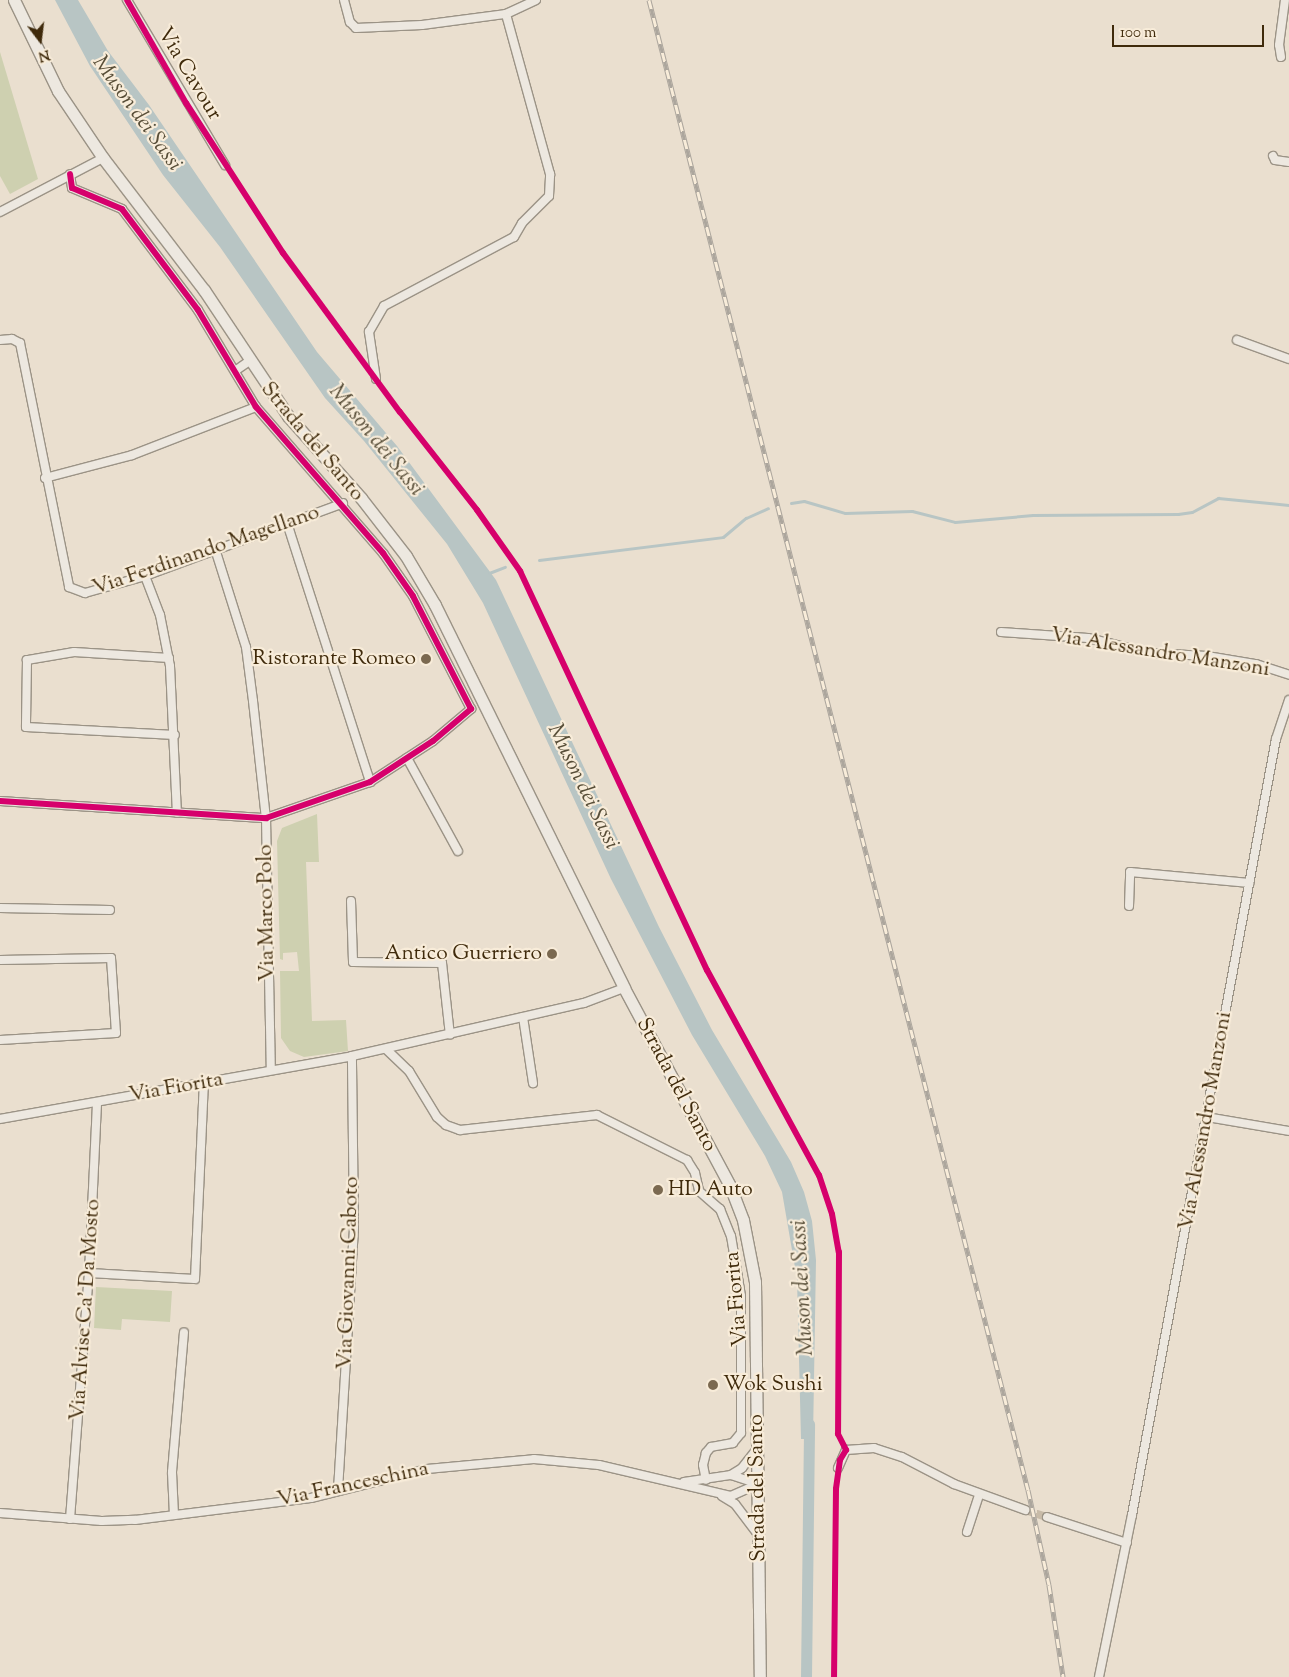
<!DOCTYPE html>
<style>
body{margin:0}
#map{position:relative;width:1289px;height:1677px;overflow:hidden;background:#eadfcf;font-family:"Sorts Mill Goudy",serif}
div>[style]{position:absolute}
.green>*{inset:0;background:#ced0b0}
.water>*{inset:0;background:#b8c5c4}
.stream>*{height:3px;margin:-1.5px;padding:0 1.5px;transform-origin:1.5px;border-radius:1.5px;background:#b8c5c4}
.canal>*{height:11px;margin:-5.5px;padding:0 5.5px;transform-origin:5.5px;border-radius:5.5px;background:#b8c5c4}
.minor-tunnel>*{height:8px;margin-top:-4px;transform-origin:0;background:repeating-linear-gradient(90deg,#c8bba8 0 8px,transparent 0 12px)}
.roads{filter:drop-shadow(1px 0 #9b9386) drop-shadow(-1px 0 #9b9386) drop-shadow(0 1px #9b9386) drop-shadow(0 -1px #9b9386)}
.minor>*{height:8px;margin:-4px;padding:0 4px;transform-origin:4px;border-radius:4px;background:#ede8e0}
.secondary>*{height:11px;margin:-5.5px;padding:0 5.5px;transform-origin:5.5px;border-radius:5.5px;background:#ede8e0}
.rail>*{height:5px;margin-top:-2.5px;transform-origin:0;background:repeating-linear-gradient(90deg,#f8ecd9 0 9px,#aca69d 0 18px);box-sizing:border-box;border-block:1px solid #aca69d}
.cycleway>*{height:6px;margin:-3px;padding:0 3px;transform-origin:3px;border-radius:3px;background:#d6006c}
.dots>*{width:14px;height:14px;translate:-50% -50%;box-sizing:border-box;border:2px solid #f8ecd9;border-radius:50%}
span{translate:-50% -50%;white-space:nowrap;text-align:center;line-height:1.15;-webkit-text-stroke:4.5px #f8ecd9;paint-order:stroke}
.street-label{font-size:21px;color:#3f2a0b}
.poi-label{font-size:21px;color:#3f2a0b}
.right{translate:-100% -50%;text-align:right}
.left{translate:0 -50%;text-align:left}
.water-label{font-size:22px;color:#584e38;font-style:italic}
.north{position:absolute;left:15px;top:15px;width:50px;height:50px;-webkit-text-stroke:4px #f8ecd9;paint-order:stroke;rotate:165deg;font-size:14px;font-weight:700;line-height:20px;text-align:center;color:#3f2a0b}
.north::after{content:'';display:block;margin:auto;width:18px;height:22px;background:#3f2a0b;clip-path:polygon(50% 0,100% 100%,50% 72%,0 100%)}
.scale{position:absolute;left:1112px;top:25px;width:152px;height:22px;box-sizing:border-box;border:2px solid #3f2a0b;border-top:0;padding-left:6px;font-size:15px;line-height:18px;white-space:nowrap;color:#3f2a0b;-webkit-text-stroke:4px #f8ecd9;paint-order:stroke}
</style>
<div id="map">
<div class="green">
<div style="clip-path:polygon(0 52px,38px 179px,10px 194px,0 176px)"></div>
<div style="clip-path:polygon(317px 814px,319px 862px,306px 862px,312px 1021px,346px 1020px,348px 1051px,304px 1057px,290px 1051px,281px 1038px,280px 971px,299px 971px,297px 952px,283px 953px,283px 960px,280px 959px,277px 841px,282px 828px)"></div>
<div style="clip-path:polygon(96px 1287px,172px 1291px,170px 1322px,122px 1319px,121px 1330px,94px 1328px)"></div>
</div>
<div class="water">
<div style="clip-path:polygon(55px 0,78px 0,108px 51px,149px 105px,317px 352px,397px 446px,496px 580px,659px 927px,712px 1030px,791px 1162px,804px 1192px,812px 1221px,816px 1260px,813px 1439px,801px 1439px,797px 1279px,782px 1192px,765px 1156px,692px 1035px,611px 879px,483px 603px,447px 544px,364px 441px,325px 398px,220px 247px,163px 175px,90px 66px)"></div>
</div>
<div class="stream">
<div style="left:791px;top:503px;width:13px;rotate:-9deg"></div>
<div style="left:804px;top:501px;width:43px;rotate:16.3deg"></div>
<div style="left:845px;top:513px;width:67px;rotate:-1.7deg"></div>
<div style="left:912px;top:511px;width:44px;rotate:14.3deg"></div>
<div style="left:955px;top:522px;width:78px;rotate:-5.1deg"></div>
<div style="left:1033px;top:515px;width:145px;rotate:-0.4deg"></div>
<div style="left:1178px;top:514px;width:14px;rotate:-8deg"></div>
<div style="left:1192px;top:512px;width:30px;rotate:-28deg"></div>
<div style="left:1218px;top:498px;width:71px;rotate:5.6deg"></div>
<div style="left:539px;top:560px;width:185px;rotate:-7.1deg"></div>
<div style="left:723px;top:537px;width:30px;rotate:-40deg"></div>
<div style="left:746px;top:518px;width:24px;rotate:-24deg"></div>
<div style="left:489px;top:573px;width:17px;rotate:-21deg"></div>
</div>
<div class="canal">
<div style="left:806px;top:1677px;width:253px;rotate:-89.3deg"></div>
</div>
<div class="minor-tunnel">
<div style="left:1025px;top:1510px;width:23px;rotate:18deg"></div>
</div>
<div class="roads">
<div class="minor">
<div style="left:127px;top:0;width:192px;rotate:59.3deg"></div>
<div style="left:344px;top:0;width:23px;rotate:75deg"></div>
<div style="left:350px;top:22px;width:8px;rotate:45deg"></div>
<div style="left:356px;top:28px;width:66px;rotate:-2.6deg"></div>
<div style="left:422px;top:25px;width:85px;rotate:-7.5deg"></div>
<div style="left:506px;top:14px;width:33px;rotate:-25deg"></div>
<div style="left:1281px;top:57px;width:12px;rotate:-99deg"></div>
<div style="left:1279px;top:45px;width:45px;rotate:-82.4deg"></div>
<div style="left:1273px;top:156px;width:4px;rotate:63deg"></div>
<div style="left:1275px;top:160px;width:14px;rotate:8deg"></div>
<div style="left:0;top:212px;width:116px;rotate:-27.7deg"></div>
<div style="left:0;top:340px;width:12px;rotate:-5deg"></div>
<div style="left:12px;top:339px;width:9px;rotate:27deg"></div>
<div style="left:20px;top:343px;width:249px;rotate:78.6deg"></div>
<div style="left:69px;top:587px;width:17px;rotate:21deg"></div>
<div style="left:85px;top:593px;width:62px;rotate:-15.8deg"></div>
<div style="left:145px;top:576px;width:211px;rotate:-20.2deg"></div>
<div style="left:1237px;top:340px;width:55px;rotate:20.1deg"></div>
<div style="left:235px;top:371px;width:19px;rotate:-35deg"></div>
<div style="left:376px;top:379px;width:48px;rotate:-98.5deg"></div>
<div style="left:369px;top:332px;width:30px;rotate:-60deg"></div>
<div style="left:384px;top:306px;width:147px;rotate:-28deg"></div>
<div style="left:514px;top:237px;width:16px;rotate:-60deg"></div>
<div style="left:522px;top:223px;width:38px;rotate:-45deg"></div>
<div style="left:549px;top:196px;width:22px;rotate:-87deg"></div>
<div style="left:550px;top:174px;width:166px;rotate:-105.4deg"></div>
<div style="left:45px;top:478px;width:90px;rotate:-14.8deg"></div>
<div style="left:132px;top:455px;width:133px;rotate:-21.2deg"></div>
<div style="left:288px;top:526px;width:269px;rotate:72.2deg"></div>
<div style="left:216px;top:552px;width:100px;rotate:72.5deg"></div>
<div style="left:246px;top:647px;width:54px;rotate:82.6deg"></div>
<div style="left:253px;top:701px;width:118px;rotate:83.7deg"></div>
<div style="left:266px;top:818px;width:252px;rotate:88.9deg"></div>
<div style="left:145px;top:576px;width:42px;rotate:69deg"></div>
<div style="left:160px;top:615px;width:52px;rotate:78.9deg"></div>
<div style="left:170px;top:666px;width:147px;rotate:87.3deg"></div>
<div style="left:1001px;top:632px;width:87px;rotate:3.9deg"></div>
<div style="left:1088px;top:638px;width:64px;rotate:13.6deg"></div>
<div style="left:1150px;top:653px;width:57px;rotate:3deg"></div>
<div style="left:1207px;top:656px;width:50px;rotate:9.3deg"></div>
<div style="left:1256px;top:664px;width:35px;rotate:18deg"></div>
<div style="left:169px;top:658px;width:95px;rotate:-176.4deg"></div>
<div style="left:74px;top:652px;width:48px;rotate:170.3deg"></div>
<div style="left:27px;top:660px;width:67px;rotate:90.9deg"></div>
<div style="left:26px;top:727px;width:149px;rotate:3.1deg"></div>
<div style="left:407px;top:758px;width:106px;rotate:61.3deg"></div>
<div style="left:0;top:801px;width:267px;rotate:3.7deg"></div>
<div style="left:266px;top:818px;width:110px;rotate:-19.1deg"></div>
<div style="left:370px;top:782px;width:75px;rotate:-33.1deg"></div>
<div style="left:433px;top:741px;width:50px;rotate:-40.1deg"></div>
<div style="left:471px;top:709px;width:127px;rotate:-117.2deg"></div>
<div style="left:413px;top:596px;width:52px;rotate:-124.9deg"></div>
<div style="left:383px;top:553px;width:194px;rotate:-131deg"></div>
<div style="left:256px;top:407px;width:113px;rotate:-120.9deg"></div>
<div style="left:198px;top:310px;width:126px;rotate:-127deg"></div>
<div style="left:122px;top:209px;width:54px;rotate:-157.2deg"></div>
<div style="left:72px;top:188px;width:14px;rotate:-98deg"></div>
<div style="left:351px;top:901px;width:61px;rotate:88.1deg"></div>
<div style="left:353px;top:962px;width:89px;rotate:0.6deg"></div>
<div style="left:442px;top:963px;width:72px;rotate:83.7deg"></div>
<div style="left:1129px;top:906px;width:34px;rotate:-88deg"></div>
<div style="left:1130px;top:872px;width:120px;rotate:5.3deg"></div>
<div style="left:0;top:908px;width:110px;rotate:1deg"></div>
<div style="left:0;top:960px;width:111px;rotate:-1deg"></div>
<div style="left:111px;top:958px;width:75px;rotate:86.2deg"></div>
<div style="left:116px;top:1033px;width:116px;rotate:176.5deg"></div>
<div style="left:523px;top:1017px;width:67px;rotate:81.4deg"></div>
<div style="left:386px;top:1049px;width:32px;rotate:44deg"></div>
<div style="left:409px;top:1071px;width:54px;rotate:58.7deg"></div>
<div style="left:437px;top:1117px;width:12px;rotate:42deg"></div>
<div style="left:446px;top:1125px;width:15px;rotate:20deg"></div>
<div style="left:460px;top:1130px;width:138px;rotate:-6.2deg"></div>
<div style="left:597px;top:1115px;width:101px;rotate:26.6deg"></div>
<div style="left:687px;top:1160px;width:15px;rotate:58deg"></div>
<div style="left:695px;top:1173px;width:18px;rotate:77deg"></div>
<div style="left:699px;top:1191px;width:28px;rotate:41deg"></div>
<div style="left:720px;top:1209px;width:29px;rotate:68deg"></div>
<div style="left:731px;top:1236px;width:61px;rotate:80.5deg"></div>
<div style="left:741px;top:1296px;width:137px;rotate:90deg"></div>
<div style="left:741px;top:1433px;width:13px;rotate:129deg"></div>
<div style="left:733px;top:1443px;width:22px;rotate:170deg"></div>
<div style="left:711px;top:1447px;width:8px;rotate:130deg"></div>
<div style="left:706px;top:1453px;width:12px;rotate:104deg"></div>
<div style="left:703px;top:1465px;width:15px;rotate:79deg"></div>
<div style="left:1207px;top:1117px;width:83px;rotate:9.7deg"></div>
<div style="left:0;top:1119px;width:358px;rotate:-10.1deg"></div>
<div style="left:352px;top:1056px;width:238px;rotate:-12.9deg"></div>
<div style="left:584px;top:1003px;width:43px;rotate:-20.6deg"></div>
<div style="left:89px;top:1273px;width:106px;rotate:3.2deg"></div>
<div style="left:195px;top:1279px;width:195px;rotate:-87.4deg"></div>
<div style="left:838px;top:1468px;width:20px;rotate:-66deg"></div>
<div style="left:846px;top:1450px;width:28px;rotate:-4deg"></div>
<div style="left:874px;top:1448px;width:29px;rotate:18deg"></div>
<div style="left:902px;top:1457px;width:59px;rotate:27.4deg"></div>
<div style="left:954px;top:1484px;width:76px;rotate:20.1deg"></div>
<div style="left:731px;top:1475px;width:28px;rotate:18deg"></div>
<div style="left:684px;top:1482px;width:48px;rotate:-8.5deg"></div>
<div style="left:731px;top:1475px;width:13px;rotate:-32deg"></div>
<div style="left:742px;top:1468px;width:23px;rotate:-52deg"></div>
<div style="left:338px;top:1490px;width:263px;rotate:-86.5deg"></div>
<div style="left:354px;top:1227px;width:171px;rotate:-90.7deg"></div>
<div style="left:722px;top:1496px;width:15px;rotate:32deg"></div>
<div style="left:735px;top:1504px;width:39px;rotate:53deg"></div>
<div style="left:0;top:1513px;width:102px;rotate:4.5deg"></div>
<div style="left:102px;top:1521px;width:33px;rotate:-2deg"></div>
<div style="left:135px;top:1520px;width:177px;rotate:-7.1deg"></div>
<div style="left:311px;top:1498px;width:120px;rotate:-14deg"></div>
<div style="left:427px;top:1469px;width:107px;rotate:-5.3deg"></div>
<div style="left:534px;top:1459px;width:65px;rotate:5.3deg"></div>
<div style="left:599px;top:1465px;width:136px;rotate:13.2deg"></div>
<div style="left:731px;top:1496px;width:30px;rotate:-24deg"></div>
<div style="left:174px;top:1515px;width:43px;rotate:-92.7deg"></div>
<div style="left:172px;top:1472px;width:140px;rotate:-85.1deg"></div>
<div style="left:1047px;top:1517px;width:84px;rotate:18deg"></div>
<div style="left:70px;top:1519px;width:247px;rotate:-85.6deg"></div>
<div style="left:89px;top:1273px;width:171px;rotate:-87.3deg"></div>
<div style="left:967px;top:1532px;width:40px;rotate:-72deg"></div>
<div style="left:1099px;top:1677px;width:165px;rotate:-78.5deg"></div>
<div style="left:1132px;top:1515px;width:789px;rotate:-79.49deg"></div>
<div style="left:1276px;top:739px;width:41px;rotate:-71.6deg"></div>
</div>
<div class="secondary">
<div style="left:14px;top:0;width:101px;rotate:64.2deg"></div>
<div style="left:58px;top:91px;width:81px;rotate:56.1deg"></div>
<div style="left:103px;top:158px;width:166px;rotate:52.6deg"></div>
<div style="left:204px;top:290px;width:151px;rotate:56.3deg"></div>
<div style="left:288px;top:416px;width:110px;rotate:48.3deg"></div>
<div style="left:361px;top:498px;width:73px;rotate:52.2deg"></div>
<div style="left:406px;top:556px;width:57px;rotate:59.4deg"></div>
<div style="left:435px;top:605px;width:427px;rotate:63.7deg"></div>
<div style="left:624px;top:988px;width:225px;rotate:61.8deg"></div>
<div style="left:730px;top:1186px;width:36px;rotate:69deg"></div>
<div style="left:743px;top:1220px;width:63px;rotate:79deg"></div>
<div style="left:755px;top:1282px;width:395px;rotate:89.3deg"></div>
</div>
</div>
<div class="rail">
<div style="left:649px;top:0;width:1537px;rotate:75.73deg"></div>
<div style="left:1028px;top:1490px;width:97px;rotate:77.5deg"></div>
<div style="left:1049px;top:1585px;width:93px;rotate:81.3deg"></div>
</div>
<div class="cycleway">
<div style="left:127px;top:0;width:119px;rotate:60.2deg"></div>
<div style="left:186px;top:103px;width:179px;rotate:57.1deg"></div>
<div style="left:283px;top:253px;width:197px;rotate:53.7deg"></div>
<div style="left:400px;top:412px;width:125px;rotate:51.8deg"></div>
<div style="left:477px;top:510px;width:75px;rotate:54.8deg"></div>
<div style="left:520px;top:571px;width:441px;rotate:64.9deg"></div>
<div style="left:707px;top:970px;width:234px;rotate:61.4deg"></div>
<div style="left:819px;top:1175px;width:41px;rotate:71.6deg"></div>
<div style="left:832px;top:1214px;width:39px;rotate:80deg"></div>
<div style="left:839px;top:1252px;width:182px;rotate:90.3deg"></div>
<div style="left:838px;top:1434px;width:18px;rotate:63deg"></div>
<div style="left:846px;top:1450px;width:12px;rotate:121deg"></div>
<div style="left:840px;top:1460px;width:29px;rotate:98deg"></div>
<div style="left:836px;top:1489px;width:188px;rotate:90.6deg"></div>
<div style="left:0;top:801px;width:267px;rotate:3.7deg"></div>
<div style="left:266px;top:818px;width:110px;rotate:-19.1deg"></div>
<div style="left:370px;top:782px;width:75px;rotate:-33.1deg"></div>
<div style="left:433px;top:741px;width:50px;rotate:-40.1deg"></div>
<div style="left:471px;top:709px;width:127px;rotate:-117.2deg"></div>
<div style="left:413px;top:596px;width:52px;rotate:-124.9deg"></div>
<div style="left:383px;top:553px;width:194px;rotate:-131deg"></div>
<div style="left:256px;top:407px;width:113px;rotate:-120.9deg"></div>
<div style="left:198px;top:310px;width:126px;rotate:-127deg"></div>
<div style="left:122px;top:209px;width:54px;rotate:-157.2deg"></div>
<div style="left:72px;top:188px;width:14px;rotate:-98deg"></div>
</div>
<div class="dots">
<div style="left:426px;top:659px;background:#7b6950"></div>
<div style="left:552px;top:954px;background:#7b6950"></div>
<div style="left:658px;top:1190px;background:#7b6950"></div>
<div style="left:713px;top:1385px;background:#7b6950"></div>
</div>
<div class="street-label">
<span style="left:189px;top:74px;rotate:59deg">Via Cavour</span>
<span style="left:312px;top:442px;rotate:50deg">Strada del Santo</span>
<span style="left:206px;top:551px;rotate:-19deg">Via Ferdinando Magellano</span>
<span style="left:1160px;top:653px;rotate:9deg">Via Alessandro Manzoni</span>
<span style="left:267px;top:913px;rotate:-91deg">Via Marco Polo</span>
<span style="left:676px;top:1085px;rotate:62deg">Strada del Santo</span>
<span style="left:176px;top:1088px;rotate:-10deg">Via Fiorita</span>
<span style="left:1206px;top:1121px;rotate:-80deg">Via Alessandro Manzoni</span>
<span style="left:349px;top:1273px;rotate:-88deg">Via Giovanni Caboto</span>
<span style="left:737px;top:1299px;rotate:-95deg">Via Fiorita</span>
<span style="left:86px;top:1310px;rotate:-86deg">Via Alvise Ca' Da Mosto</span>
<span style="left:353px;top:1485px;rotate:-12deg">Via Franceschina</span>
<span style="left:758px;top:1488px;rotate:-91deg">Strada del Santo</span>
</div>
<div class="poi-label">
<span class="right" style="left:416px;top:659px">Ristorante Romeo</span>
<span class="right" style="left:542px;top:954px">Antico Guerriero</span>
<span class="left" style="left:668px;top:1190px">HD Auto</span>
<span class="left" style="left:723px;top:1385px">Wok Sushi</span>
</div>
<div class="water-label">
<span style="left:136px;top:114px;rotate:54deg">Muson dei Sassi</span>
<span style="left:375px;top:441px;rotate:51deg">Muson dei Sassi</span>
<span style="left:582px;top:787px;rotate:64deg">Muson dei Sassi</span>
<span style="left:804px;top:1288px;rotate:-93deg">Muson dei Sassi</span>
</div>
<div class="north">N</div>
<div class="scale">100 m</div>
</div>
